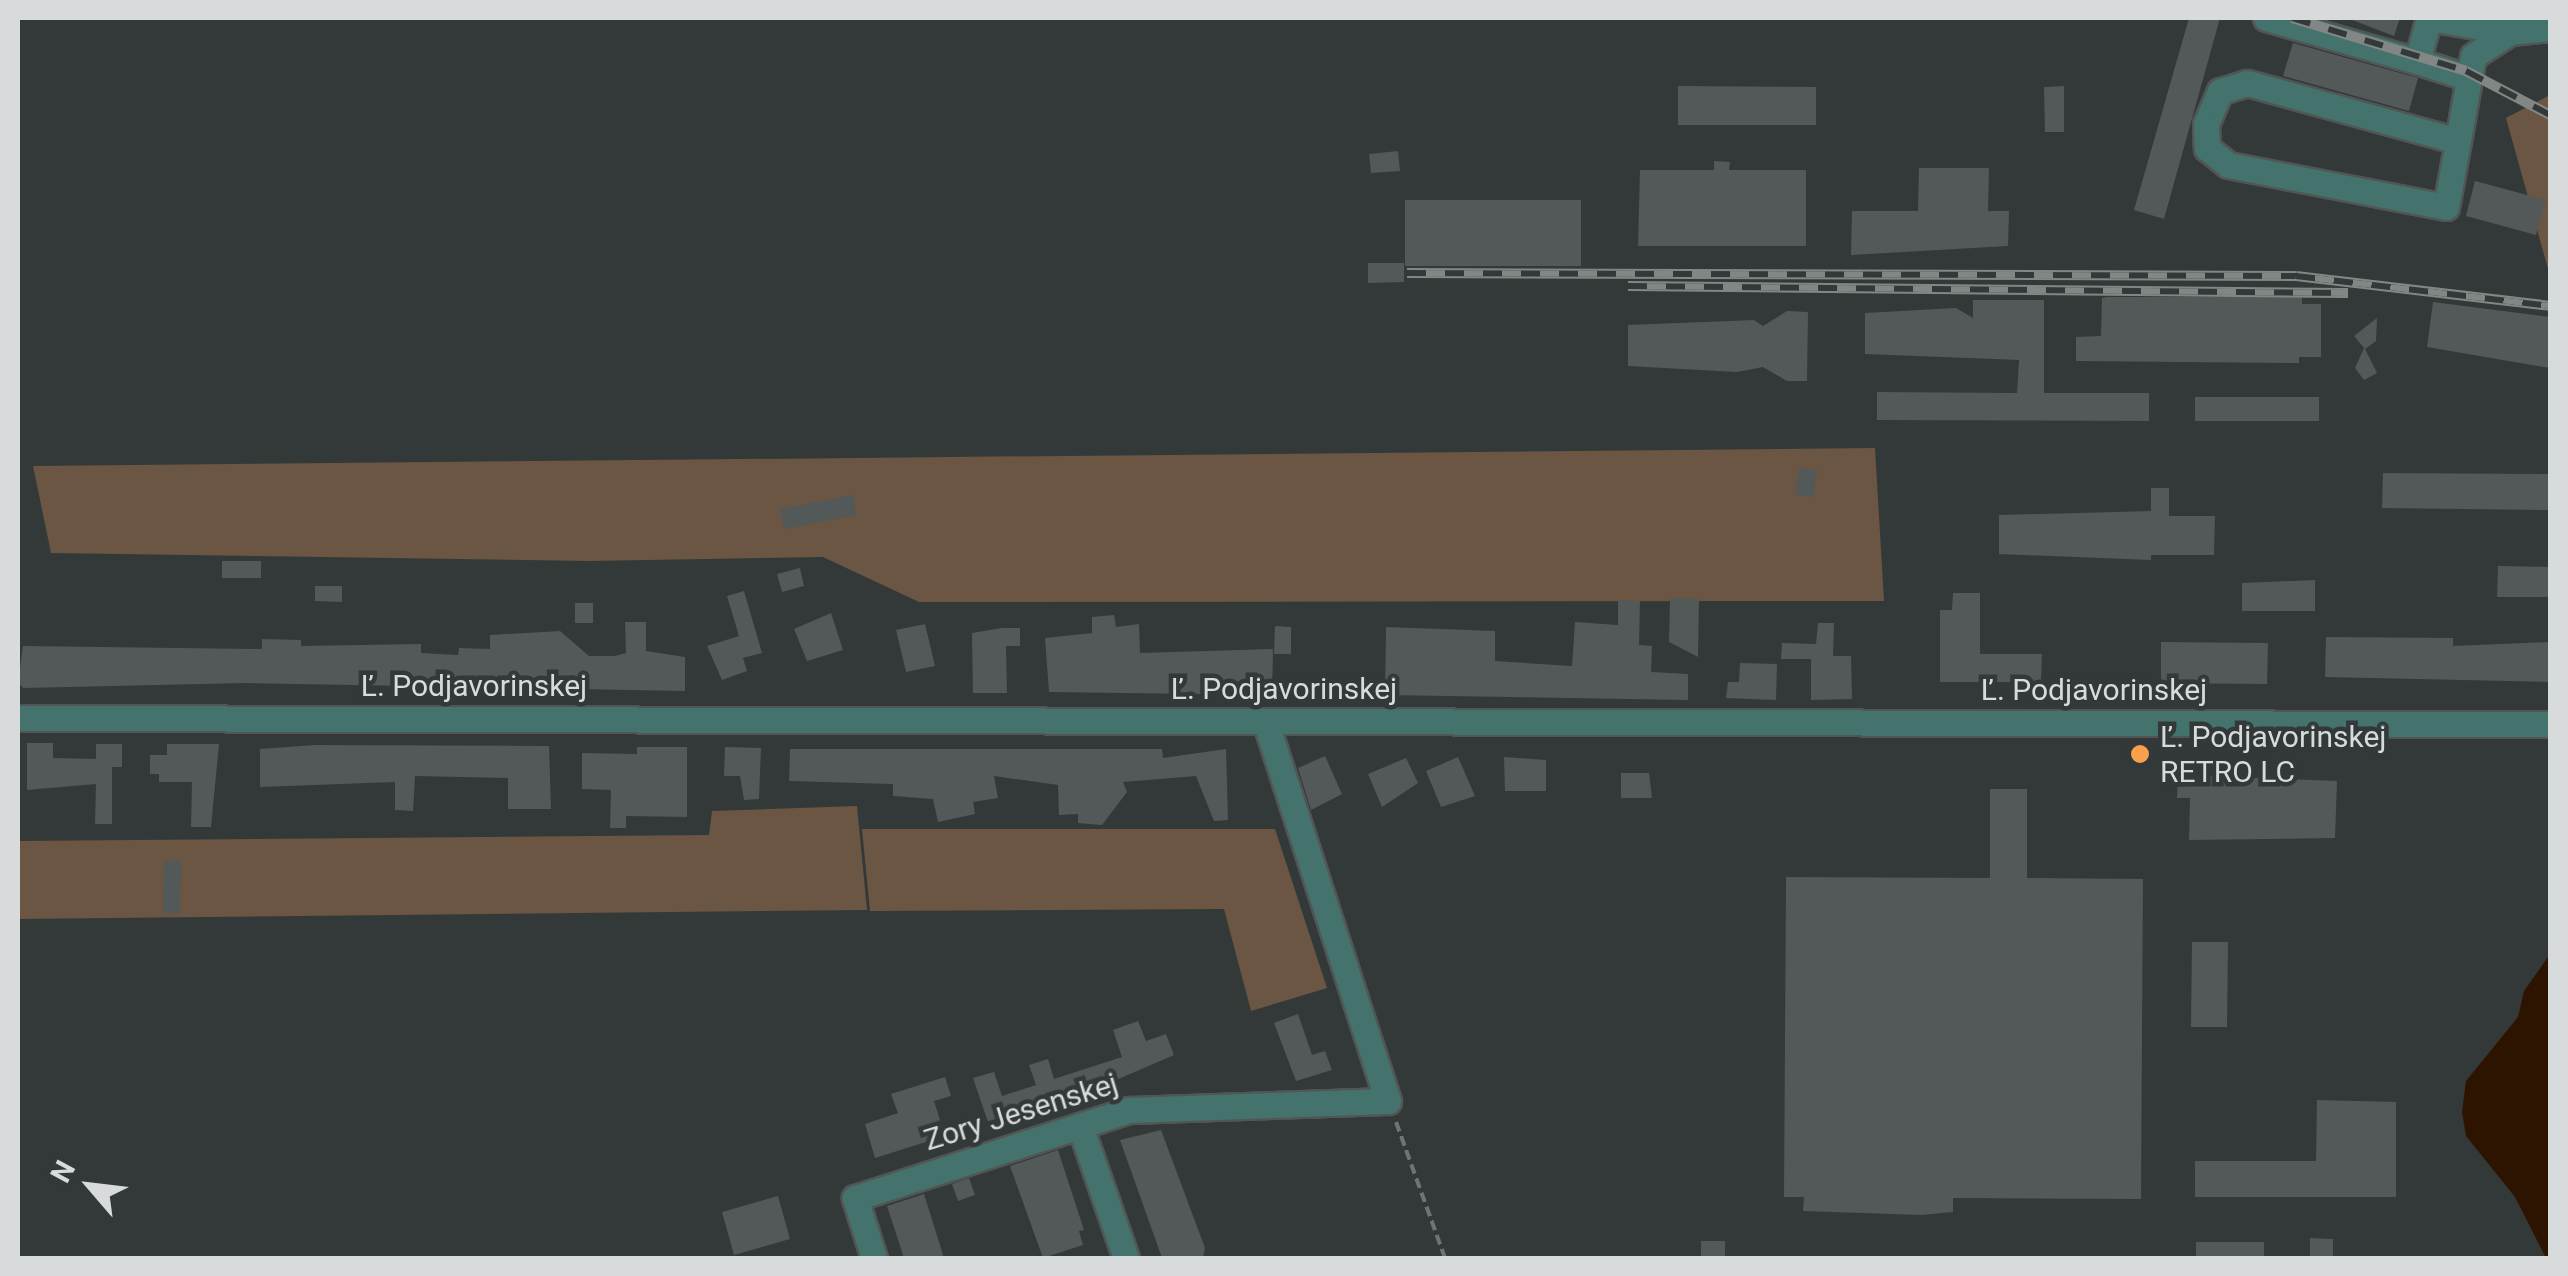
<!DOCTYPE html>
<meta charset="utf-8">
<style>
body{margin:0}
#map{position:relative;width:2568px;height:1276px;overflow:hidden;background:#333938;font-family:Roboto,sans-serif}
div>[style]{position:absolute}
.green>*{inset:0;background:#6b5643}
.water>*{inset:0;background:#2d1400}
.building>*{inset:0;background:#525958}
.path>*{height:4px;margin-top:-2px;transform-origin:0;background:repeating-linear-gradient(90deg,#6f7473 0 10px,transparent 0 15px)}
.roads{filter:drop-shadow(2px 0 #515655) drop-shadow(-2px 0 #515655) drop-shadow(0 2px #515655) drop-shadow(0 -2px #515655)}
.minor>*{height:25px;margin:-12.5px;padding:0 12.5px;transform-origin:12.5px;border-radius:12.5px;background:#44736e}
.rail>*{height:10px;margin-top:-5px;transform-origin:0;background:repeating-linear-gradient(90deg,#333938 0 19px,#828786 0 38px);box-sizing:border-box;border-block:2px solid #828786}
.dots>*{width:28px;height:28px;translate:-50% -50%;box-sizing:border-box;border:5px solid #333938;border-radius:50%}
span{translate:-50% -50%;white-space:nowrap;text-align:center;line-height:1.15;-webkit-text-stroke:9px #333938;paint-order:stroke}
.street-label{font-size:30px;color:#d7dbdb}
.poi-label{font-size:30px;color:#d7dbdb}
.left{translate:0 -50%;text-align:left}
.frame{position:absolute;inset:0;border:20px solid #d7dbdb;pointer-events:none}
.north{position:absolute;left:40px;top:1136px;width:100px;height:100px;-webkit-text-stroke:8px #333938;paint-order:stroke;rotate:298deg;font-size:28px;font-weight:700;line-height:40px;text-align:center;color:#d7dbdb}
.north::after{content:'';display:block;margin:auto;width:35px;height:45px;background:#d7dbdb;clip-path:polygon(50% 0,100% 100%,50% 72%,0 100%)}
</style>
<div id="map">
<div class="green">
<div style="clip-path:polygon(2550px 95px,2550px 276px,2506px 118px)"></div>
<div style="clip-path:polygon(1875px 448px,1884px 601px,919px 602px,823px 557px,589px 561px,51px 553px,33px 466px)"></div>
<div style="clip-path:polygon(857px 806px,867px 910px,18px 919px,18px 841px,709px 835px,712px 811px)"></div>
<div style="clip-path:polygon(862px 829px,1275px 829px,1327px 988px,1251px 1011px,1224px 909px,870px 911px)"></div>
</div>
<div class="water">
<div style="clip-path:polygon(2550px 954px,2550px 1258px,2546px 1258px,2515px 1197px,2466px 1136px,2462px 1112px,2466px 1081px,2518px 1017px,2524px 991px)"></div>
</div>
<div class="building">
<div style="clip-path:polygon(2189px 18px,2220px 18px,2164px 219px,2134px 210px)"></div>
<div style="clip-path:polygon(2347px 18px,2400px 18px,2394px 36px)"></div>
<div style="clip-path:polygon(2293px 43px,2418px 78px,2409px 111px,2283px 76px)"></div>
<div style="clip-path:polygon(1678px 86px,1816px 87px,1816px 125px,1678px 125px)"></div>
<div style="clip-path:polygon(2064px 86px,2064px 132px,2045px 132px,2044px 87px)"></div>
<div style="clip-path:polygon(1398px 151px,1400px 171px,1371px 173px,1369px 154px)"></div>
<div style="clip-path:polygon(1714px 161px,1730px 162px,1729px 170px,1806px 170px,1806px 246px,1638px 246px,1640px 170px,1714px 170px)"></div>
<div style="clip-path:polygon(1919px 168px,1989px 168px,1988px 211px,2009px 211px,2008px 246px,1851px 255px,1852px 211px,1918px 211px)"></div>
<div style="clip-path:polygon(2475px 181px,2546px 200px,2536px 235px,2466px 216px)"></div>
<div style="clip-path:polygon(1405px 200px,1581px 200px,1581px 266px,1405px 266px)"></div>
<div style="clip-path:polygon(1368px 263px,1404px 263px,1404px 282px,1368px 283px)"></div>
<div style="clip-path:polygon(2107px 297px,2302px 297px,2302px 304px,2321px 304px,2321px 357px,2299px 357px,2299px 363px,2076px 361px,2076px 337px,2101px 336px,2102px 298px)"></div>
<div style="clip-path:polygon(1973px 300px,2044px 300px,2044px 393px,2149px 393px,2149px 421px,1877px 420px,1877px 392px,2017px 393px,2019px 360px,1865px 354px,1865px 313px,1956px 308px,1973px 318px)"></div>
<div style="clip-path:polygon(2433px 302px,2550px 317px,2550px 368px,2427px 347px)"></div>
<div style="clip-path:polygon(1787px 311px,1808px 312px,1807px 381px,1787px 381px,1763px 367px,1737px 372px,1628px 366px,1628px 325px,1754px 320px,1763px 326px)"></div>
<div style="clip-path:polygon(2377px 318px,2376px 341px,2365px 349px,2377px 373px,2364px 380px,2355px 368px,2364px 348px,2354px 336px)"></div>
<div style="clip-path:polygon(2195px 397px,2319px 397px,2319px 421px,2195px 421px)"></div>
<div style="clip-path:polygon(1799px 468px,1817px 470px,1813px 497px,1795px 494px)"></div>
<div style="clip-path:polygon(2383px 473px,2550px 474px,2550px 510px,2382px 508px)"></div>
<div style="clip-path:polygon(2151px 488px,2169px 488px,2169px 516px,2215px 516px,2214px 555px,2151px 555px,2151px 560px,1999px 554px,1999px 515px,2151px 511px)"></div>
<div style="clip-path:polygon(853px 495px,856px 515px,784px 529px,780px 509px)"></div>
<div style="clip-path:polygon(222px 561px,261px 561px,261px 578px,222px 578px)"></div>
<div style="clip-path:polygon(2498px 566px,2550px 567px,2550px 597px,2497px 597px)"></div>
<div style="clip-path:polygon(800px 568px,804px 586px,782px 592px,777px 574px)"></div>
<div style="clip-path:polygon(2315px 580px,2315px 611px,2242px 611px,2242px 583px)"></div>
<div style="clip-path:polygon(315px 586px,342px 586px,342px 602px,315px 601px)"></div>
<div style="clip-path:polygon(744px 591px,762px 653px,743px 658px,747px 671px,722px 680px,707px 646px,739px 636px,727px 596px)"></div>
<div style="clip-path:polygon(1953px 593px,1980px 593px,1980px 654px,2042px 654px,2041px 682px,1940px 682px,1940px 610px,1952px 610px)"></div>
<div style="clip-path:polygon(1670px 598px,1699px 599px,1698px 657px,1669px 642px)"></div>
<div style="clip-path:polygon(1618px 600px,1640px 601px,1639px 645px,1652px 646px,1651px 672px,1688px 674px,1688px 700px,1385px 695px,1386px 627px,1495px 631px,1495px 661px,1572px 666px,1575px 622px,1618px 625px)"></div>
<div style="clip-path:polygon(575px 603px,593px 603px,593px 623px,575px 623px)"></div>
<div style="clip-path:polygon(831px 613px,843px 650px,807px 661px,794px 629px)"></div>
<div style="clip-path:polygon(1114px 615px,1116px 627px,1139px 624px,1140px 653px,1273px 649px,1272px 695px,1049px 692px,1045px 638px,1092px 633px,1092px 617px)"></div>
<div style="clip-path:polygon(625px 622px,646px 622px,646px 651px,685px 657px,685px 691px,247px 683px,23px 688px,18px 682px,23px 646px,262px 649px,262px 639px,301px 640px,301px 646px,421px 644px,421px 653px,458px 655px,459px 648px,490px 649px,490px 635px,560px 631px,589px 656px,615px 656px,626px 653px)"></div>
<div style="clip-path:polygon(1818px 623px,1834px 623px,1833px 656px,1851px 656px,1852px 699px,1811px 700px,1811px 659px,1781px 659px,1782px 643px,1816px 644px)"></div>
<div style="clip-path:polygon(925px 624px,935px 666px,906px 672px,896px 630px)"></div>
<div style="clip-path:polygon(1275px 626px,1291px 627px,1291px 654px,1274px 654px)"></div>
<div style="clip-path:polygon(1002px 628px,1020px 628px,1020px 646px,1006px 646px,1007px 693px,973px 693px,972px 633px)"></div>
<div style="clip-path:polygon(2326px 637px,2453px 638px,2453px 646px,2550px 642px,2550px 682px,2325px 677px)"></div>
<div style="clip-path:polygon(2161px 642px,2268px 643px,2267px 684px,2161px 683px)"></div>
<div style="clip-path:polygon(1740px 663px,1777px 664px,1776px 700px,1726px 698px,1728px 682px,1739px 682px)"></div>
<div style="clip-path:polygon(27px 743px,53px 743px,53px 758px,96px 759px,96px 744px,122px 744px,122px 767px,112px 767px,112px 824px,95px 824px,96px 784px,27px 790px)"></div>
<div style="clip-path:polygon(167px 744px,219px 744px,211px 827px,191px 827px,192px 782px,159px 782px,159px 774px,150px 774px,150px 755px,167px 755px)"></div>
<div style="clip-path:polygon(315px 745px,549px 746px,551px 809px,508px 809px,508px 778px,415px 776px,413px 811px,395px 810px,395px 782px,260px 787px,260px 749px)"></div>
<div style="clip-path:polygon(637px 747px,687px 747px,687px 817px,626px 816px,626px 828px,610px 828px,611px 790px,582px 789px,582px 753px,637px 754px)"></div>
<div style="clip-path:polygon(725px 747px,761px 748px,759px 799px,744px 800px,740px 776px,724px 776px)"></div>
<div style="clip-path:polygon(790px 749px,1162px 749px,1163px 758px,1226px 749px,1228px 820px,1214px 821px,1196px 776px,1123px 782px,1127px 792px,1102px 825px,1078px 823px,1078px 814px,1059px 815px,1058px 785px,994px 776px,998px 798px,973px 802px,975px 814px,938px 822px,933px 799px,893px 796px,893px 784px,789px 781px)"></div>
<div style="clip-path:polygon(1325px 756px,1342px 794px,1311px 810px,1298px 768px)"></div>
<div style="clip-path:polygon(1458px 757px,1475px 796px,1441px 807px,1426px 771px)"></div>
<div style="clip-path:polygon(1504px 757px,1546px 760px,1546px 791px,1505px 791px)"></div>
<div style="clip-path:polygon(1406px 758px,1418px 783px,1382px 807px,1368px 774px)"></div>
<div style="clip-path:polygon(1621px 773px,1649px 773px,1652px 798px,1621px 798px)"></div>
<div style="clip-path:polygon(2178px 775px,2337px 781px,2335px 838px,2189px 840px,2190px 798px,2177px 798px)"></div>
<div style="clip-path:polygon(1990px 789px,2027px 789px,2027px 878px,2143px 879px,2141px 1199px,1953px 1198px,1953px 1212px,1921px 1215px,1803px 1211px,1804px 1197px,1784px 1197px,1786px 877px,1990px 878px)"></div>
<div style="clip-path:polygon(164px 861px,181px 861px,180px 914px,163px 913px)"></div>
<div style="clip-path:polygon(2192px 942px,2228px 942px,2227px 1027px,2191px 1027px)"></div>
<div style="clip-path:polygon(1298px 1014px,1312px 1055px,1325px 1051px,1332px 1070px,1296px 1081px,1274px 1023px)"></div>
<div style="clip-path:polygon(1138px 1021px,1146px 1041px,1166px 1034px,1174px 1055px,1116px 1080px,1121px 1095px,1100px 1102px,1095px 1087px,1060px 1099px,1063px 1106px,1044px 1113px,1041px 1104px,988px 1122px,973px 1078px,994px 1072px,1002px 1096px,1036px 1085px,1029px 1065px,1048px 1059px,1054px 1079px,1122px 1057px,1113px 1030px)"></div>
<div style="clip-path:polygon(945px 1077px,951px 1096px,934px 1101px,945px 1136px,875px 1158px,865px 1124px,898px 1113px,891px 1094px)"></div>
<div style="clip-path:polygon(2317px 1100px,2396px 1102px,2396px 1197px,2195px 1197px,2195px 1161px,2316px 1161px)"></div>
<div style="clip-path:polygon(1161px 1130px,1205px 1248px,1203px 1258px,1162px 1258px,1120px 1140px)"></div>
<div style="clip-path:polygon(1058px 1150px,1084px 1230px,1079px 1231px,1083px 1245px,1043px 1258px,1010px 1166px)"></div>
<div style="clip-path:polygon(969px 1178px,975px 1195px,958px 1201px,952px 1184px)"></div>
<div style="clip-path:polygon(924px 1194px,944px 1258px,904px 1258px,887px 1206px)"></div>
<div style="clip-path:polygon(778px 1196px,790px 1239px,734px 1255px,722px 1212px)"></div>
<div style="clip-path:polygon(2310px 1238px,2333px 1239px,2333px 1258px,2310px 1258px)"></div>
<div style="clip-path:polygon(1701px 1241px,1725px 1241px,1725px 1258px,1701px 1258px)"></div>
<div style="clip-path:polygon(2196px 1242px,2264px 1242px,2264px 1258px,2196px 1258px)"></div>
</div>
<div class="path">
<div style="left:1396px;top:1122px;width:145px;rotate:70.2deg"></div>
</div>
<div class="roads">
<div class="minor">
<div style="left:2266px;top:18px;width:157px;rotate:15.9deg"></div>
<div style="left:2417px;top:61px;width:45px;rotate:-74.4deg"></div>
<div style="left:2429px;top:18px;width:82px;rotate:9.8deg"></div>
<div style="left:2510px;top:32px;width:40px;rotate:-5.7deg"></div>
<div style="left:2417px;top:61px;width:55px;rotate:18.1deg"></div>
<div style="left:2458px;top:141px;width:219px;rotate:-164.6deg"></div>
<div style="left:2247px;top:83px;width:28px;rotate:163deg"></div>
<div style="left:2220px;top:91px;width:36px;rotate:113deg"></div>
<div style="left:2206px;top:124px;width:24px;rotate:88deg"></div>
<div style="left:2207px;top:148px;width:27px;rotate:39deg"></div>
<div style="left:2228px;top:165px;width:222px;rotate:10.9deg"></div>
<div style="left:2446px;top:207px;width:67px;rotate:-79.7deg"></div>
<div style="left:2458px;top:141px;width:86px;rotate:-80deg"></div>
<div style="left:2473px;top:56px;width:44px;rotate:-33deg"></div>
<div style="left:18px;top:718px;width:2532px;rotate:0.14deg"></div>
<div style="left:1080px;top:1126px;width:140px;rotate:70.8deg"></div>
<div style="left:874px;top:1258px;width:63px;rotate:-107.6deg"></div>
<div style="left:855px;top:1198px;width:288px;rotate:-17.8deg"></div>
<div style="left:1129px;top:1110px;width:259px;rotate:-2deg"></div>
<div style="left:1388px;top:1101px;width:397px;rotate:-107.9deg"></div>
</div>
</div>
<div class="rail">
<div style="left:2292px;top:18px;width:182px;rotate:16.9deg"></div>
<div style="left:2466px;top:71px;width:95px;rotate:27.6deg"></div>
<div style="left:1407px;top:273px;width:889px;rotate:0.19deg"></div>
<div style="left:2296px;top:276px;width:256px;rotate:6.7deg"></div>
<div style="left:1628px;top:286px;width:720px;rotate:0.56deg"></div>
</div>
<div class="dots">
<div style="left:2140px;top:754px;background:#f8a04b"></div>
</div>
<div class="street-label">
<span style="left:474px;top:686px">Ľ. Podjavorinskej</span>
<span style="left:1284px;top:689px">Ľ. Podjavorinskej</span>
<span style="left:2094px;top:690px">Ľ. Podjavorinskej</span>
<span style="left:1021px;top:1112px;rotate:-17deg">Zory Jesenskej</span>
</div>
<div class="poi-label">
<span class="left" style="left:2160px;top:754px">Ľ. Podjavorinskej<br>RETRO LC</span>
</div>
<div class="frame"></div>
<div class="north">N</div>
</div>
